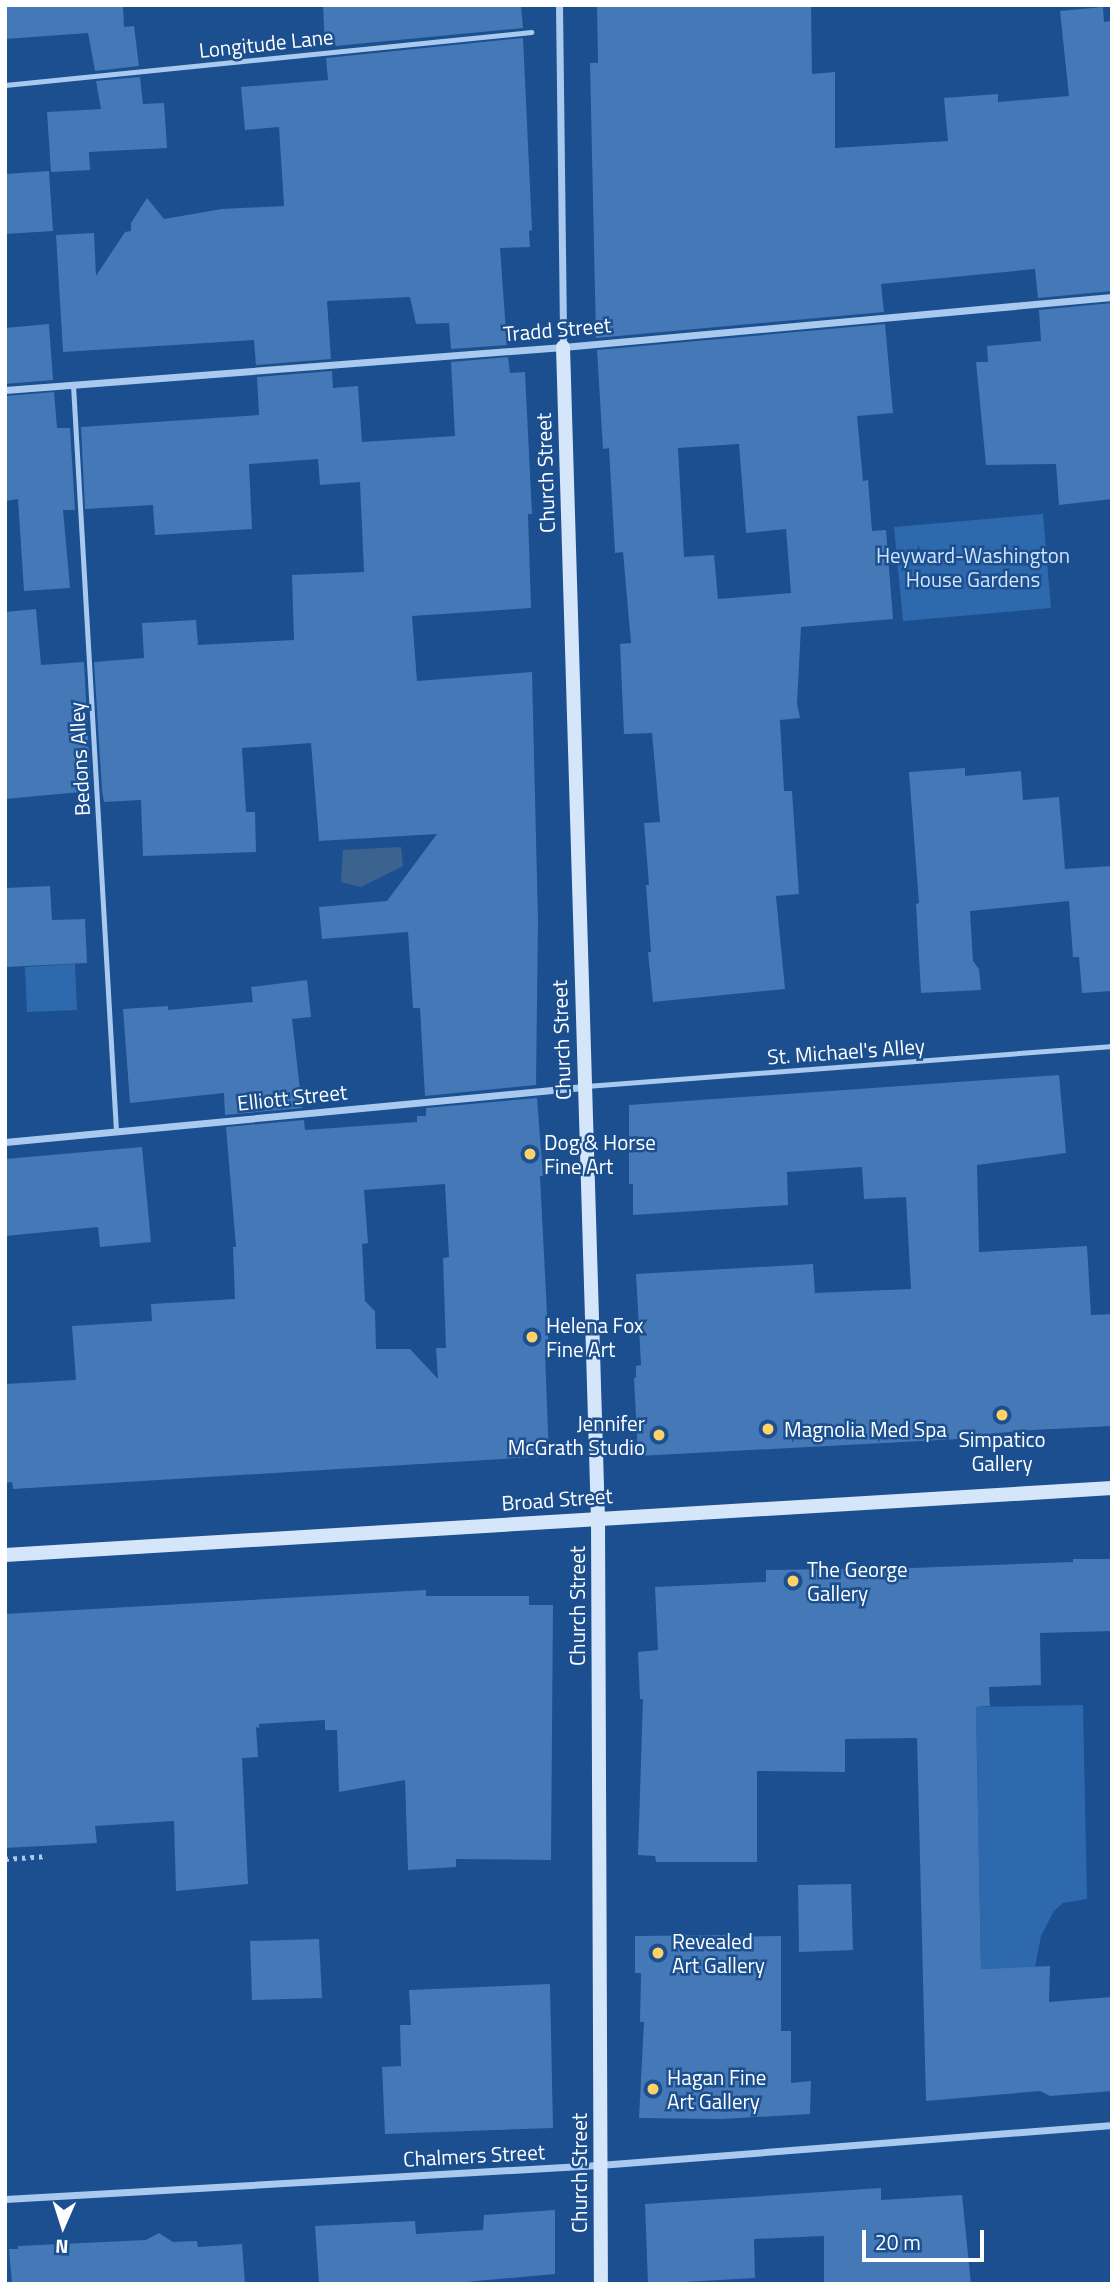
<!DOCTYPE html>
<style>
body{margin:0}
#map{position:relative;width:1117px;height:2289px;overflow:hidden;background:#1b4f8f;font-family:"Titillium Web",sans-serif}
div>[style]{position:absolute}
.green>*{inset:0;background:#2e69ad}
.water>*{inset:0;background:#3c6290}
.building>*{inset:0;background:#4478b7}
.path>*{height:4.5px;margin-top:-2.25px;transform-origin:0;background:repeating-linear-gradient(90deg,#a9c9ee 0 3.5px,transparent 0 8.5px)}
.lane>*{height:5px;margin:-2.5px;padding:0 2.5px;transform-origin:2.5px;border-radius:2.5px;background:#a9c9ee}
.street>*{height:7px;margin:-3.5px;padding:0 3.5px;transform-origin:3.5px;border-radius:3.5px;background:#a9c9ee}
.secondary>*{height:14px;margin:-7px;padding:0 7px;transform-origin:7px;border-radius:7px;background:#d6e6fa}
.dots>*{width:19px;height:19px;translate:-50% -50%;box-sizing:border-box;border:4px solid #1b4f8f;border-radius:50%}
span{translate:-50% -50%;white-space:nowrap;text-align:center;line-height:1.15;-webkit-text-stroke:5px #1b4f8f;paint-order:stroke}
.street-label{font-size:21px;color:#fff}
.park-label{font-size:21px;color:#cfe3fa}
.poi-label{font-size:21px;color:#fff}
.left{translate:0 -50%;text-align:left}
.right{translate:-100% -50%;text-align:right}
.frame{position:absolute;inset:0;border:7px solid #fff;pointer-events:none}
.north{position:absolute;left:28px;top:2191px;width:70px;height:70px;-webkit-text-stroke:5px #1b4f8f;paint-order:stroke;rotate:183deg;font-size:19px;font-weight:700;line-height:28px;text-align:center;color:#fff}
.north::after{content:'';display:block;margin:auto;width:24px;height:32px;background:#fff;clip-path:polygon(50% 0,100% 100%,50% 72%,0 100%)}
.scale{position:absolute;left:862px;top:2230px;width:122px;height:32px;box-sizing:border-box;border:4px solid #fff;border-top:0;padding-left:9px;font-size:21px;line-height:24px;white-space:nowrap;color:#fff;-webkit-text-stroke:5px #1b4f8f;paint-order:stroke}
</style>
<div id="map">
<div class="green">
<div style="clip-path:polygon(1043px 514px,1051px 608px,903px 621px,894px 527px)"></div>
<div style="clip-path:polygon(75px 964px,77px 1010px,27px 1012px,25px 967px)"></div>
<div style="clip-path:polygon(1083px 1705px,1087px 1899px,1063px 1903px,1054px 1911px,1041px 1936px,1035px 1967px,981px 1969px,976px 1707px)"></div>
</div>
<div class="water">
<div style="clip-path:polygon(401px 847px,403px 866px,361px 887px,341px 882px,343px 850px)"></div>
</div>
<div class="building">
<div style="clip-path:polygon(5px 5px,123px 5px,124px 27px,134px 26px,139px 66px,95px 71px,88px 33px,5px 39px)"></div>
<div style="clip-path:polygon(323px 5px,521px 5px,523px 28px,325px 47px)"></div>
<div style="clip-path:polygon(597px 5px,811px 5px,812px 74px,835px 72px,835px 148px,948px 141px,944px 98px,998px 94px,998px 102px,1069px 96px,1060px 11px,1103px 7px,1104px 22px,1112px 21px,1112px 291px,1038px 298px,1035px 269px,881px 284px,884px 312px,596px 338px,590px 63px,598px 63px)"></div>
<div style="clip-path:polygon(523px 38px,532px 230px,529px 231px,530px 247px,500px 248px,507px 345px,451px 349px,449px 323px,416px 324px,410px 297px,327px 301px,331px 359px,256px 365px,254px 340px,63px 352px,56px 235px,94px 233px,96px 276px,125px 232px,131px 231px,131px 223px,147px 198px,164px 219px,222px 209px,284px 206px,279px 127px,245px 130px,241px 87px,328px 80px,326px 58px)"></div>
<div style="clip-path:polygon(140px 77px,143px 104px,164px 103px,167px 148px,89px 152px,90px 170px,51px 172px,47px 112px,101px 109px,96px 81px)"></div>
<div style="clip-path:polygon(49px 171px,53px 231px,5px 234px,5px 174px)"></div>
<div style="clip-path:polygon(1112px 303px,1112px 499px,1059px 505px,1056px 464px,986px 465px,976px 362px,988px 362px,987px 346px,1041px 341px,1039px 310px)"></div>
<div style="clip-path:polygon(49px 324px,53px 380px,5px 384px,5px 328px)"></div>
<div style="clip-path:polygon(evenodd,885px 324px,893px 413px,857px 416px,863px 481px,868px 480px,872px 531px,886px 530px,893px 619px,801px 627px,797px 704px,800px 718px,780px 720px,784px 791px,792px 791px,799px 894px,776px 896px,785px 989px,653px 1002px,648px 952px,651px 952px,646px 885px,649px 885px,644px 823px,660px 822px,652px 733px,624px 734px,620px 644px,631px 643px,623px 552px,615px 553px,609px 448px,603px 449px,597px 350px,885px 324px,739px 444px,746px 533px,786px 529px,791px 593px,718px 599px,714px 555px,684px 557px,678px 448px,739px 444px)"></div>
<div style="clip-path:polygon(508px 357px,510px 373px,525px 372px,532px 514px,528px 514px,531px 608px,412px 616px,417px 681px,532px 672px,538px 921px,536px 1085px,425px 1096px,420px 1008px,413px 1008px,408px 932px,322px 939px,319px 907px,387px 901px,437px 834px,319px 841px,311px 743px,242px 748px,246px 812px,255px 812px,256px 852px,143px 856px,141px 800px,104px 802px,102px 790px,94px 662px,144px 658px,142px 623px,196px 620px,198px 645px,294px 640px,292px 575px,364px 572px,360px 482px,320px 485px,318px 459px,249px 464px,252px 529px,155px 535px,153px 505px,85px 509px,81px 427px,259px 415px,257px 377px,332px 371px,333px 388px,358px 386px,362px 442px,455px 436px,451px 362px)"></div>
<div style="clip-path:polygon(54px 392px,57px 428px,70px 428px,75px 510px,63px 510px,70px 588px,24px 591px,18px 499px,5px 501px,5px 396px)"></div>
<div style="clip-path:polygon(36px 609px,41px 665px,84px 662px,91px 791px,5px 799px,5px 612px)"></div>
<div style="clip-path:polygon(965px 768px,965px 776px,1021px 771px,1023px 800px,1059px 797px,1065px 869px,1112px 866px,1112px 991px,1082px 993px,1079px 957px,1073px 957px,1069px 901px,970px 911px,973px 961px,979px 969px,981px 990px,921px 993px,916px 904px,919px 903px,909px 772px)"></div>
<div style="clip-path:polygon(50px 886px,52px 920px,85px 919px,87px 963px,5px 967px,5px 888px)"></div>
<div style="clip-path:polygon(307px 980px,311px 1017px,292px 1019px,302px 1108px,225px 1115px,224px 1093px,130px 1103px,123px 1009px,168px 1006px,168px 1010px,253px 1002px,251px 987px)"></div>
<div style="clip-path:polygon(1059px 1075px,1066px 1153px,977px 1165px,979px 1252px,1087px 1246px,1091px 1315px,1112px 1314px,1112px 1426px,1032px 1430px,978px 1435px,978px 1438px,638px 1456px,634px 1378px,636px 1378px,636px 1366px,641px 1365px,636px 1274px,813px 1264px,815px 1293px,911px 1289px,906px 1197px,864px 1199px,862px 1167px,787px 1172px,788px 1205px,633px 1215px,633px 1184px,629px 1184px,629px 1105px)"></div>
<div style="clip-path:polygon(evenodd,537px 1098px,543px 1176px,540px 1176px,549px 1353px,545px 1353px,549px 1456px,13px 1489px,12px 1482px,5px 1483px,5px 1384px,76px 1380px,72px 1326px,152px 1321px,151px 1304px,235px 1299px,233px 1247px,236px 1247px,226px 1127px,304px 1120px,305px 1130px,417px 1122px,417px 1116px,426px 1116px,426px 1108px,537px 1098px,445px 1184px,449px 1257px,443px 1258px,446px 1348px,436px 1348px,438px 1379px,410px 1349px,376px 1349px,375px 1311px,365px 1301px,362px 1244px,368px 1243px,364px 1190px,445px 1184px)"></div>
<div style="clip-path:polygon(142px 1147px,151px 1242px,100px 1247px,98px 1227px,5px 1236px,5px 1159px)"></div>
<div style="clip-path:polygon(1073px 1559px,1112px 1559px,1112px 1631px,1040px 1633px,1041px 1685px,989px 1687px,990px 1706px,976px 1707px,981px 1969px,1050px 1966px,1049px 2002px,1111px 1997px,1112px 2091px,1050px 2096px,1040px 2091px,926px 2101px,917px 1738px,845px 1739px,845px 1772px,757px 1771px,757px 1862px,656px 1862px,655px 1856px,638px 1855px,643px 1699px,640px 1699px,638px 1652px,658px 1650px,655px 1587px,766px 1582px,766px 1570px,912px 1568px,1073px 1562px)"></div>
<div style="clip-path:polygon(426px 1590px,426px 1596px,529px 1596px,529px 1605px,553px 1605px,551px 1860px,456px 1859px,456px 1867px,408px 1870px,405px 1780px,339px 1792px,337px 1730px,325px 1730px,325px 1720px,259px 1724px,259px 1728px,256px 1727px,258px 1757px,242px 1758px,248px 1884px,176px 1891px,174px 1821px,95px 1826px,97px 1843px,5px 1848px,5px 1614px)"></div>
<div style="clip-path:polygon(851px 1884px,853px 1950px,799px 1952px,798px 1885px)"></div>
<div style="clip-path:polygon(729px 1935px,729px 1937px,781px 1936px,781px 2031px,791px 2031px,791px 2083px,811px 2081px,810px 2114px,721px 2119px,639px 2118px,644px 2022px,640px 2022px,641px 1973px,635px 1973px,635px 1936px)"></div>
<div style="clip-path:polygon(319px 1939px,322px 1998px,252px 2000px,250px 1941px)"></div>
<div style="clip-path:polygon(550px 1984px,553px 2128px,385px 2134px,382px 2067px,401px 2066px,400px 2025px,411px 2025px,409px 1990px)"></div>
<div style="clip-path:polygon(881px 2188px,881px 2200px,962px 2195px,971px 2284px,824px 2284px,824px 2236px,754px 2239px,755px 2278px,648px 2284px,645px 2204px)"></div>
<div style="clip-path:polygon(555px 2210px,555px 2274px,442px 2284px,319px 2284px,315px 2226px,415px 2221px,416px 2234px,483px 2230px,484px 2215px)"></div>
<div style="clip-path:polygon(159px 2233px,173px 2242px,197px 2241px,198px 2247px,242px 2244px,245px 2284px,12px 2284px,9px 2249px,18px 2249px,18px 2246px,146px 2240px)"></div>
</div>
<div class="path">
<div style="left:5px;top:1859px;width:39px;rotate:-4deg"></div>
</div>
<div class="lane">
<div style="left:5px;top:85px;width:529px;rotate:-5.75deg"></div>
<div style="left:73px;top:385px;width:747px;rotate:86.7deg"></div>
<div style="left:586px;top:1086px;width:528px;rotate:-4.35deg"></div>
</div>
<div class="street">
<div style="left:559px;top:5px;width:342px;rotate:89.3deg"></div>
<div style="left:5px;top:390px;width:560px;rotate:-4.41deg"></div>
<div style="left:563px;top:347px;width:551px;rotate:-5.2deg"></div>
<div style="left:5px;top:1142px;width:581px;rotate:-5.44deg"></div>
<div style="left:5px;top:2199px;width:595px;rotate:-3.28deg"></div>
<div style="left:599px;top:2165px;width:515px;rotate:-4.46deg"></div>
</div>
<div class="secondary">
<div style="left:563px;top:347px;width:1171px;rotate:88.29deg"></div>
<div style="left:598px;top:1517px;width:767px;rotate:89.78deg"></div>
<div style="left:5px;top:1555px;width:1109px;rotate:-3.46deg"></div>
</div>
<div class="dots">
<div style="left:530px;top:1154px;background:#ffd166"></div>
<div style="left:532px;top:1337px;background:#ffd166"></div>
<div style="left:1002px;top:1415px;background:#ffd166"></div>
<div style="left:768px;top:1429px;background:#ffd166"></div>
<div style="left:659px;top:1435px;background:#ffd166"></div>
<div style="left:793px;top:1581px;background:#ffd166"></div>
<div style="left:658px;top:1953px;background:#ffd166"></div>
<div style="left:653px;top:2089px;background:#ffd166"></div>
</div>
<div class="street-label">
<span style="left:266px;top:43px;rotate:-6deg">Longitude Lane</span>
<span style="left:557px;top:329px;rotate:-5deg">Tradd Street</span>
<span style="left:545px;top:473px;rotate:-92deg">Church Street</span>
<span style="left:79px;top:759px;rotate:-93deg">Bedons Alley</span>
<span style="left:561px;top:1040px;rotate:-92deg">Church Street</span>
<span style="left:846px;top:1051px;rotate:-4deg">St. Michael's Alley</span>
<span style="left:292px;top:1097px;rotate:-6deg">Elliott Street</span>
<span style="left:557px;top:1499px;rotate:-4deg">Broad Street</span>
<span style="left:577px;top:1606px;rotate:-90deg">Church Street</span>
<span style="left:474px;top:2155px;rotate:-3deg">Chalmers Street</span>
<span style="left:579px;top:2173px;rotate:-90deg">Church Street</span>
</div>
<div class="park-label">
<span style="left:973px;top:567px">Heyward-Washington<br>House Gardens</span>
</div>
<div class="poi-label">
<span class="left" style="left:544px;top:1154px">Dog &amp; Horse<br>Fine Art</span>
<span class="left" style="left:546px;top:1337px">Helena Fox<br>Fine Art</span>
<span class="right" style="left:645px;top:1435px">Jennifer<br>McGrath Studio</span>
<span class="left" style="left:784px;top:1429px">Magnolia Med Spa</span>
<span style="left:1002px;top:1451px">Simpatico<br>Gallery</span>
<span class="left" style="left:807px;top:1581px">The George<br>Gallery</span>
<span class="left" style="left:672px;top:1953px">Revealed<br>Art Gallery</span>
<span class="left" style="left:667px;top:2089px">Hagan Fine<br>Art Gallery</span>
</div>
<div class="frame"></div>
<div class="north">N</div>
<div class="scale">20 m</div>
</div>
